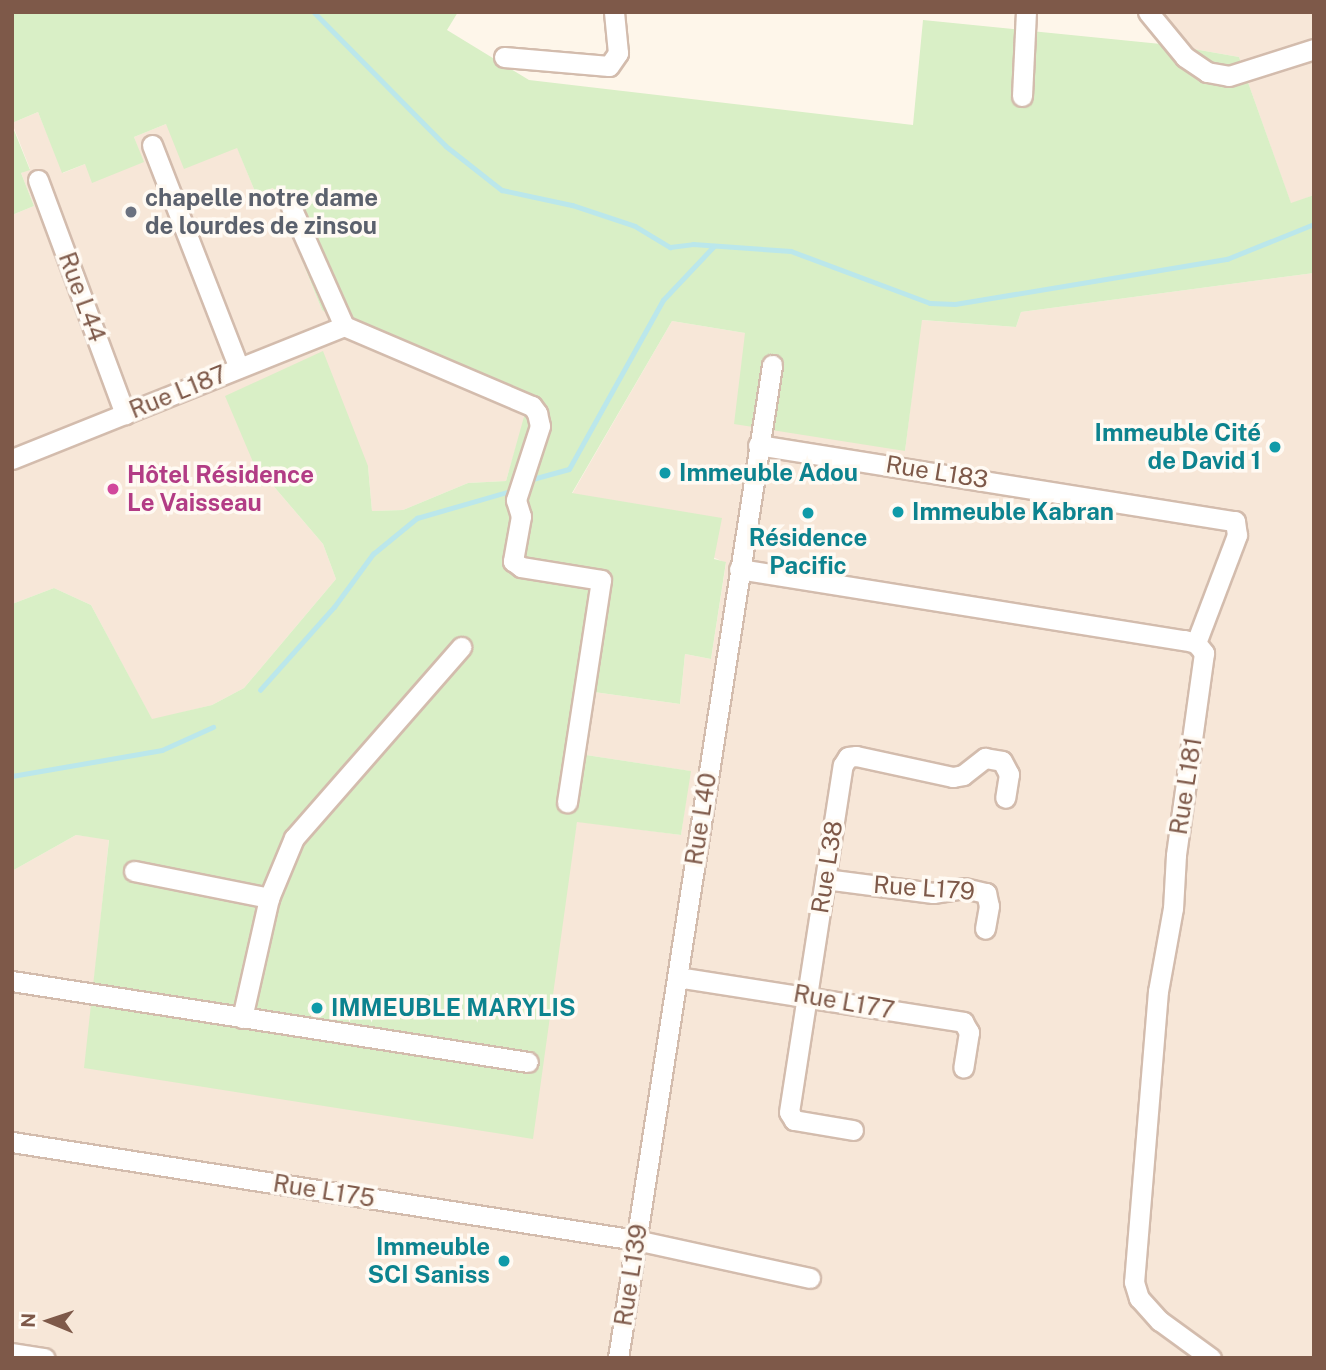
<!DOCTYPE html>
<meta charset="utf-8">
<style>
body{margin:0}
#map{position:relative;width:1326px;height:1370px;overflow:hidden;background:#fef6ea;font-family:"Public Sans",sans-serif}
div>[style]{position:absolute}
.residential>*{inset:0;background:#f7e7d8}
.green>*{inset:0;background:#d9efc6}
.stream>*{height:4.5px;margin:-2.25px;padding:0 2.25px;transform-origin:2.25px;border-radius:2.25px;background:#bbe7eb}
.roads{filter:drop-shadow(2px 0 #d3bcad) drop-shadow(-2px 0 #d3bcad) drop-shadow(0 2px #d3bcad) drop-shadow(0 -2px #d3bcad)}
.minor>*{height:19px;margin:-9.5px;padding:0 9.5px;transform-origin:9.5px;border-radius:9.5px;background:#fff}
.dots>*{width:19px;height:19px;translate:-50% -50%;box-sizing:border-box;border:4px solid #fffaf3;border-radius:50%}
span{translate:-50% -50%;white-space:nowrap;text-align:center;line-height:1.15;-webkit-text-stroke:7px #fffaf3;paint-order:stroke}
.worship-label{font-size:24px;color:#5b616d;font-weight:700}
.left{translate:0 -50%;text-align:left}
.street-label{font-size:24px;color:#7e5949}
.culture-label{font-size:24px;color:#0d838f;font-weight:700}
.right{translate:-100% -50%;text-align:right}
.hotel-label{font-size:24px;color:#b23c85;font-weight:700}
.frame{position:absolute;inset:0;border:14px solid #7e5949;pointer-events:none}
.north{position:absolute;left:14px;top:1286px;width:70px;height:70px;-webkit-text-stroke:5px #fffaf3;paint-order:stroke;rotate:272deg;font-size:19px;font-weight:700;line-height:28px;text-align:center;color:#7e5949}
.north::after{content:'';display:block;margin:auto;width:24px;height:32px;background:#7e5949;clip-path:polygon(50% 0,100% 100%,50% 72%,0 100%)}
</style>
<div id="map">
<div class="residential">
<div style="clip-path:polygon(1137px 12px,1314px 12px,1314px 195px,1291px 204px,1239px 57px,1171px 45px)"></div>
<div style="clip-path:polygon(38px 112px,63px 173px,85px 164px,143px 162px,134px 137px,166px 124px,237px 147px,256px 194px,273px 188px,322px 310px,528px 406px,506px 481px,468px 483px,403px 510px,372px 511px,368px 466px,253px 462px,323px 544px,336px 579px,244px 688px,212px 705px,152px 720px,91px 605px,54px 588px,12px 604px,12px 215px,34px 206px,21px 173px,30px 169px,12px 123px)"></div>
<div style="clip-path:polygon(1314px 273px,1314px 1358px,12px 1358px,12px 871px,76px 835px,109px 839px,85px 1068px,566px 884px,577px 821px,681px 835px,690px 771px,586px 755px,594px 692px,680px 704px,685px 654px,711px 659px,726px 563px,572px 494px,672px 321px,745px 333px,905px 451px,921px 320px,1016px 327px,1021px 312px)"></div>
</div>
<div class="green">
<div style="clip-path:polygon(12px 12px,458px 12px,447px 30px,529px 80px,913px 125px,923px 20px,1171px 45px,1239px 57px,1291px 203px,1314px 195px,1314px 273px,1021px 312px,1016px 327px,922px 320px,905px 451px,734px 424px,745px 333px,672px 321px,572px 493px,722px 518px,714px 559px,726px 562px,711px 659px,685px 654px,680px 704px,594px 692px,586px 755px,691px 771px,681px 835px,577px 822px,533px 1139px,84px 1068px,109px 840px,76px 835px,12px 871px,12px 604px,54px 588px,91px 605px,152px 719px,212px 705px,244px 688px,336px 579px,323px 544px,253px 462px,225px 396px,323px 351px,368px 466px,372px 511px,403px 510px,468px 483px,506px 481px,527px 406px,359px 334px,322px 310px,273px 188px,256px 194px,237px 148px,184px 169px,166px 124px,134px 137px,144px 162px,92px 183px,85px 164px,62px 173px,38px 112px,12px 123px)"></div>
<div style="clip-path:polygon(12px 125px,30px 170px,21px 173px,34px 206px,12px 215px)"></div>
</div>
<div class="stream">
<div style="left:314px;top:12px;width:188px;rotate:45.4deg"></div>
<div style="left:446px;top:146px;width:71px;rotate:38.2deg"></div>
<div style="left:502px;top:190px;width:72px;rotate:12.1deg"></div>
<div style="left:572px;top:205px;width:66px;rotate:18.4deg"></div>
<div style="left:635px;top:226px;width:41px;rotate:31deg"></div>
<div style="left:670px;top:247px;width:23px;rotate:-7deg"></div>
<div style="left:693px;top:244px;width:98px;rotate:4.1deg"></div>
<div style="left:791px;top:251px;width:148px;rotate:20.5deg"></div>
<div style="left:930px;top:303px;width:25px;rotate:2deg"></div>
<div style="left:955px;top:304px;width:276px;rotate:-9.4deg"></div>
<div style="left:1227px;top:259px;width:94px;rotate:-21.9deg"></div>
<div style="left:529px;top:480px;width:41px;rotate:-15.4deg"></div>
<div style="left:569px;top:469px;width:193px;rotate:-60.9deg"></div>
<div style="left:663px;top:300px;width:74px;rotate:-46.6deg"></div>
<div style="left:260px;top:690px;width:111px;rotate:-48.3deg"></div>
<div style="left:334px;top:607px;width:66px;rotate:-53.7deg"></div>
<div style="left:373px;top:554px;width:57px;rotate:-39.3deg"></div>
<div style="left:417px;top:518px;width:101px;rotate:-16.1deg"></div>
<div style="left:12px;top:776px;width:152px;rotate:-9.8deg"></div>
<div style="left:162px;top:750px;width:56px;rotate:-24.3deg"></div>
</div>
<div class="roads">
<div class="minor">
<div style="left:1148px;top:12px;width:58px;rotate:50.6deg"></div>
<div style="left:1185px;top:57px;width:27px;rotate:34deg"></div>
<div style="left:1207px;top:72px;width:22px;rotate:10deg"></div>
<div style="left:1229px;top:76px;width:89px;rotate:-17.6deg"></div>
<div style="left:504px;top:57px;width:105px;rotate:4.9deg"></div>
<div style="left:609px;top:66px;width:16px;rotate:-55deg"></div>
<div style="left:618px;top:53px;width:41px;rotate:-95.6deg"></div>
<div style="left:1022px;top:96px;width:84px;rotate:-87.3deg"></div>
<div style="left:152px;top:145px;width:239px;rotate:68.7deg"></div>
<div style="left:38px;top:180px;width:250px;rotate:69.6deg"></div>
<div style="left:291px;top:207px;width:130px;rotate:66deg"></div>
<div style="left:344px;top:326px;width:204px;rotate:23.1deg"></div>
<div style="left:532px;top:406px;width:9px;rotate:54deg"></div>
<div style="left:537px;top:413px;width:13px;rotate:77deg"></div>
<div style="left:540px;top:426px;width:78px;rotate:108deg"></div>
<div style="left:516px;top:500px;width:17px;rotate:73deg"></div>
<div style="left:521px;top:516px;width:46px;rotate:100.1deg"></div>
<div style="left:513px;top:561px;width:10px;rotate:37deg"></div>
<div style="left:521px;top:567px;width:81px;rotate:9.2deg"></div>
<div style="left:601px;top:580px;width:225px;rotate:98.7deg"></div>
<div style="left:758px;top:445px;width:483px;rotate:9.1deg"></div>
<div style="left:1235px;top:521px;width:14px;rotate:82deg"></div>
<div style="left:1237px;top:535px;width:116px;rotate:110.8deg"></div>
<div style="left:12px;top:459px;width:358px;rotate:-21.8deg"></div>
<div style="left:739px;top:569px;width:451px;rotate:9.1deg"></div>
<div style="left:1184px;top:640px;width:12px;rotate:14deg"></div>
<div style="left:1196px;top:643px;width:13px;rotate:51deg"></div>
<div style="left:1204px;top:653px;width:204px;rotate:97.9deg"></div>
<div style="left:1176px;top:855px;width:53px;rotate:93.2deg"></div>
<div style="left:1173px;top:908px;width:84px;rotate:100.2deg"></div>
<div style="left:1158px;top:991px;width:292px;rotate:94.7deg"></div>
<div style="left:1134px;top:1282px;width:17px;rotate:73deg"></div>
<div style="left:1139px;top:1298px;width:31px;rotate:48deg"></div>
<div style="left:1160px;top:1321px;width:63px;rotate:36deg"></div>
<div style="left:134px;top:871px;width:138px;rotate:11.3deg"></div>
<div style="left:825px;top:879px;width:109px;rotate:7.4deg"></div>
<div style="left:933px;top:893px;width:31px;rotate:-9deg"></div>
<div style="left:964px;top:888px;width:23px;rotate:13deg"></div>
<div style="left:986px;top:893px;width:13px;rotate:77deg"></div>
<div style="left:989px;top:906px;width:23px;rotate:100deg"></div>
<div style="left:677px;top:977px;width:290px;rotate:8.9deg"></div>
<div style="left:963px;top:1022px;width:12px;rotate:59deg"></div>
<div style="left:969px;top:1032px;width:36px;rotate:99deg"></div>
<div style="left:12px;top:981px;width:522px;rotate:8.92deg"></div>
<div style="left:242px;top:1018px;width:123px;rotate:-77.3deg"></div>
<div style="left:269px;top:898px;width:65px;rotate:-67.4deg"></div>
<div style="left:294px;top:838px;width:254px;rotate:-48.8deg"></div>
<div style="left:853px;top:1130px;width:60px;rotate:-170.4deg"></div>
<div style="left:794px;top:1120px;width:9px;rotate:-122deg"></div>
<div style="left:789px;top:1112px;width:351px;rotate:-81.2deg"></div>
<div style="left:843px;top:765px;width:9px;rotate:-58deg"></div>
<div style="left:848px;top:757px;width:8px;rotate:-7deg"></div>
<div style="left:856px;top:756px;width:99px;rotate:12.2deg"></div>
<div style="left:953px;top:777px;width:10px;rotate:-11deg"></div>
<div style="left:963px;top:775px;width:28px;rotate:-38deg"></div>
<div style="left:985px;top:758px;width:17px;rotate:10deg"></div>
<div style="left:1002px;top:761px;width:15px;rotate:62deg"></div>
<div style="left:1009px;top:774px;width:24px;rotate:99deg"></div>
<div style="left:12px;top:1142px;width:632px;rotate:8.93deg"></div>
<div style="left:636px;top:1240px;width:178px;rotate:12.3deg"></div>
<div style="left:12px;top:1353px;width:33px;rotate:9deg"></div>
<div style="left:618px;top:1358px;width:1005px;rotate:-81.18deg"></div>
</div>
</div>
<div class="dots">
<div style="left:131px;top:212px;background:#6b7280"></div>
<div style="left:1275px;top:447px;background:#0f9aa8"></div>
<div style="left:665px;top:473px;background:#0f9aa8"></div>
<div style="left:113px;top:489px;background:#d1479c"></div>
<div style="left:898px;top:512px;background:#0f9aa8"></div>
<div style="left:808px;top:513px;background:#0f9aa8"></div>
<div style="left:317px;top:1008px;background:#0f9aa8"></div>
<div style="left:504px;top:1261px;background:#0f9aa8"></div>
</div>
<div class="worship-label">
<span class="left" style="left:145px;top:212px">chapelle notre dame<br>de lourdes de zinsou</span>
</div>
<div class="street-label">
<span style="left:82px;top:297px;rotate:70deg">Rue L44</span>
<span style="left:178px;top:392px;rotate:-22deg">Rue L187</span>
<span style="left:937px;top:472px;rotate:9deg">Rue L183</span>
<span style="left:1186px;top:786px;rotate:-81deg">Rue L181</span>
<span style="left:701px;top:819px;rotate:-81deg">Rue L40</span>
<span style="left:827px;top:867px;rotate:-81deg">Rue L38</span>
<span style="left:924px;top:888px;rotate:4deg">Rue L179</span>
<span style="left:844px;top:1002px;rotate:10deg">Rue L177</span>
<span style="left:324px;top:1191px;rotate:9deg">Rue L175</span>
<span style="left:631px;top:1275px;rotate:-81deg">Rue L139</span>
</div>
<div class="culture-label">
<span class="right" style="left:1261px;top:447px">Immeuble Cité<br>de David 1</span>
<span class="left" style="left:679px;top:473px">Immeuble Adou</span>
<span class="left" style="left:912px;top:512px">Immeuble Kabran</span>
<span style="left:808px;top:552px">Résidence<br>Pacific</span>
<span class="left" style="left:331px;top:1008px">IMMEUBLE MARYLIS</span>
<span class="right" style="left:490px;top:1261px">Immeuble<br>SCI Saniss</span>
</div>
<div class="hotel-label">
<span class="left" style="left:127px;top:489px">Hôtel Résidence<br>Le Vaisseau</span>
</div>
<div class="frame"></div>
<div class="north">N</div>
</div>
